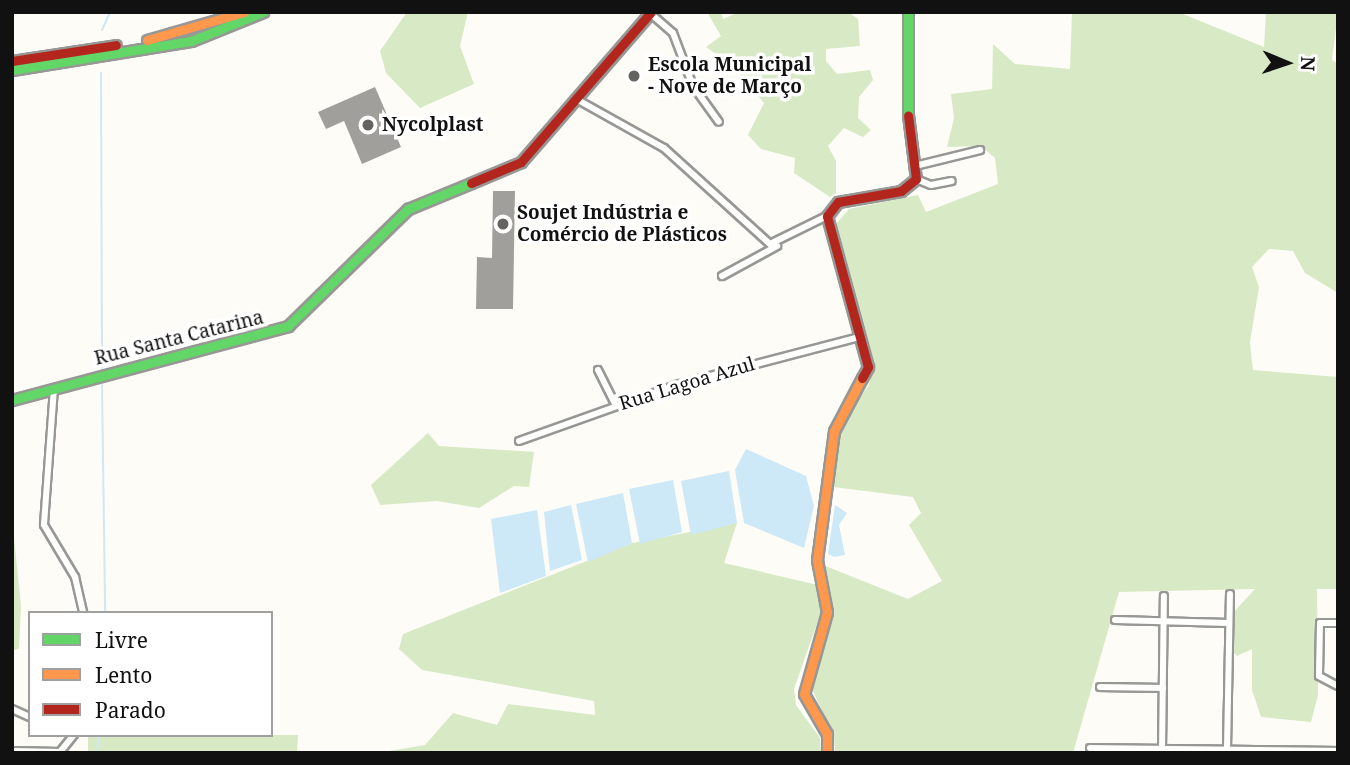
<!DOCTYPE html>
<meta charset="utf-8">
<style>
body{margin:0}
#map{position:relative;width:1350px;height:765px;overflow:hidden;background:#fdfcf7;font-family:"Noto Serif",serif}
div>[style]{position:absolute}
.forest>*{inset:0;background:#d8eac5}
.water>*{inset:0;background:#cde8f7}
.stream>*{height:2px;margin:-1px;padding:0 1px;transform-origin:1px;border-radius:1px;background:#cde8f7}
.building>*{inset:0;background:#a19f9c}
.roads{filter:drop-shadow(2px 0 #979795) drop-shadow(-2px 0 #979795) drop-shadow(0 2px #979795) drop-shadow(0 -2px #979795)}
.street>*{height:6px;margin:-3px;padding:0 3px;transform-origin:3px;border-radius:3px;background:#fffffe}
.fast>*{height:9px;margin:-4.5px;padding:0 4.5px;transform-origin:4.5px;border-radius:4.5px;background:#63d668}
.slow>*{height:9px;margin:-4.5px;padding:0 4.5px;transform-origin:4.5px;border-radius:4.5px;background:#ff974d}
.jam>*{height:9px;margin:-4.5px;padding:0 4.5px;transform-origin:4.5px;border-radius:4.5px;background:#b3261e}
.dots>*{width:19px;height:19px;translate:-50% -50%;box-sizing:border-box;border:4px solid #fff;border-radius:50%}
span{translate:-50% -50%;white-space:nowrap;text-align:center;line-height:1.15;-webkit-text-stroke:7px #fff;paint-order:stroke}
.poi-label{font-size:19px;color:#111;font-weight:700}
.left{translate:0 -50%;text-align:left}
.street-label{font-size:19px;color:#111}
.frame{position:absolute;inset:0;border:14px solid #111;pointer-events:none}
.legend{position:absolute;left:28px;top:611px;width:245px;height:126px;box-sizing:border-box;background:#fff;border:2px solid #a0a0a0;margin:0;padding:9px 12px;list-style:none;font-size:21px;color:#111}
.legend li{display:flex;align-items:center;gap:14px;height:35px}
.legend b{width:35px;border:2px solid #a0a0a0}
.north{position:absolute;left:1252px;top:28px;width:70px;height:70px;-webkit-text-stroke:5px #fff;paint-order:stroke;rotate:92deg;font-size:19px;font-weight:700;line-height:28px;text-align:center;color:#111}
.north::after{content:'';display:block;margin:auto;width:24px;height:32px;background:#111;clip-path:polygon(50% 0,100% 100%,50% 72%,0 100%)}
</style>
<div id="map">
<div class="forest">
<div style="clip-path:polygon(407px 12px,468px 12px,460px 46px,474px 84px,420px 108px,386px 73px,380px 51px)"></div>
<div style="clip-path:polygon(707px 12px,721px 12px,723px 19px,739px 12px,848px 12px,858px 19px,860px 46px,826px 49px,826px 61px,837px 74px,870px 70px,873px 80px,859px 97px,858px 118px,871px 130px,863px 137px,844px 128px,828px 146px,836px 161px,836px 193px,830px 197px,794px 173px,795px 158px,761px 149px,748px 135px,764px 103px,732px 65px,706px 47px,721px 36px)"></div>
<div style="clip-path:polygon(1072px 12px,1178px 12px,1264px 47px,1266px 12px,1338px 12px,1332px 60px,1338px 64px,1338px 293px,1305px 273px,1293px 251px,1269px 249px,1252px 267px,1259px 287px,1250px 342px,1253px 370px,1338px 377px,1338px 589px,1317px 589px,1318px 695px,1311px 722px,1261px 717px,1252px 690px,1252px 649px,1237px 656px,1231px 650px,1231px 615px,1255px 589px,1119px 592px,1073px 753px,835px 753px,834px 736px,810px 685px,833px 609px,823px 565px,908px 599px,942px 581px,909px 525px,921px 513px,913px 497px,833px 487px,840px 425px,869px 385px,872px 366px,831px 230px,849px 209px,918px 195px,926px 212px,998px 184px,995px 158px,981px 146px,947px 147px,954px 118px,951px 94px,992px 89px,993px 44px,1015px 64px,1070px 69px)"></div>
<div style="clip-path:polygon(428px 433px,439px 446px,534px 452px,529px 487px,514px 486px,479px 508px,437px 501px,380px 505px,371px 485px)"></div>
<div style="clip-path:polygon(12px 517px,21px 606px,19px 649px,12px 650px)"></div>
<div style="clip-path:polygon(737px 523px,724px 563px,818px 585px,821px 612px,794px 689px,796px 705px,820px 738px,821px 753px,377px 753px,425px 745px,453px 713px,497px 725px,508px 704px,595px 715px,594px 701px,422px 670px,399px 649px,403px 634px,632px 543px)"></div>
<div style="clip-path:polygon(88px 735px,298px 735px,297px 753px,88px 753px)"></div>
</div>
<div class="water">
<div style="clip-path:polygon(746px 449px,806px 476px,814px 506px,804px 548px,744px 523px,735px 470px)"></div>
<div style="clip-path:polygon(729px 471px,737px 523px,691px 535px,681px 481px)"></div>
<div style="clip-path:polygon(673px 480px,682px 532px,640px 544px,629px 489px)"></div>
<div style="clip-path:polygon(623px 493px,632px 543px,588px 562px,576px 504px)"></div>
<div style="clip-path:polygon(571px 505px,582px 560px,550px 571px,544px 512px)"></div>
<div style="clip-path:polygon(835px 505px,847px 513px,839px 525px,845px 555px,834px 557px,828px 554px)"></div>
<div style="clip-path:polygon(537px 510px,546px 576px,500px 593px,491px 519px)"></div>
</div>
<div class="stream">
<div style="left:102px;top:30px;width:20px;rotate:-66deg"></div>
<div style="left:101px;top:73px;width:295px;rotate:89.8deg"></div>
<div style="left:102px;top:385px;width:228px;rotate:89.2deg"></div>
<div style="left:97px;top:753px;width:18px;rotate:-84deg"></div>
</div>
<div class="building">
<div style="clip-path:polygon(375px 87px,401px 147px,362px 164px,344px 121px,326px 129px,318px 112px)"></div>
<div style="clip-path:polygon(493px 191px,515px 191px,513px 309px,476px 309px,477px 257px,492px 258px)"></div>
</div>
<div class="roads">
<div class="street">
<div style="left:650px;top:13px;width:30px;rotate:41deg"></div>
<div style="left:673px;top:33px;width:57px;rotate:69.3deg"></div>
<div style="left:693px;top:86px;width:44px;rotate:54.2deg"></div>
<div style="left:578px;top:100px;width:98px;rotate:29.2deg"></div>
<div style="left:664px;top:148px;width:143px;rotate:42.2deg"></div>
<div style="left:770px;top:244px;width:64px;rotate:-26.2deg"></div>
<div style="left:919px;top:165px;width:63px;rotate:-13.8deg"></div>
<div style="left:916px;top:179px;width:16px;rotate:22deg"></div>
<div style="left:931px;top:185px;width:21px;rotate:-11deg"></div>
<div style="left:722px;top:276px;width:63px;rotate:-28.6deg"></div>
<div style="left:598px;top:370px;width:40px;rotate:63.4deg"></div>
<div style="left:54px;top:388px;width:137px;rotate:94.2deg"></div>
<div style="left:44px;top:525px;width:61px;rotate:59.2deg"></div>
<div style="left:75px;top:577px;width:37px;rotate:77deg"></div>
<div style="left:519px;top:441px;width:167px;rotate:-19.6deg"></div>
<div style="left:676px;top:385px;width:189px;rotate:-14.7deg"></div>
<div style="left:1115px;top:620px;width:114px;rotate:1.5deg"></div>
<div style="left:1338px;top:623px;width:18px;rotate:180deg"></div>
<div style="left:1320px;top:623px;width:53px;rotate:91.1deg"></div>
<div style="left:1319px;top:676px;width:21px;rotate:28deg"></div>
<div style="left:1100px;top:687px;width:63px;rotate:0.9deg"></div>
<div style="left:12px;top:709px;width:20px;rotate:24deg"></div>
<div style="left:1090px;top:748px;width:248px;rotate:0.7deg"></div>
<div style="left:1227px;top:749px;width:155px;rotate:-88.9deg"></div>
<div style="left:12px;top:751px;width:48px;rotate:1.2deg"></div>
<div style="left:60px;top:752px;width:22px;rotate:-51deg"></div>
<div style="left:1162px;top:751px;width:155px;rotate:-89.3deg"></div>
</div>
<div class="fast">
<div style="left:908px;top:12px;width:103px;rotate:90deg"></div>
<div style="left:12px;top:70px;width:181px;rotate:-9.2deg"></div>
<div style="left:191px;top:41px;width:78px;rotate:-21.9deg"></div>
<div style="left:12px;top:400px;width:286px;rotate:-15deg"></div>
<div style="left:288px;top:326px;width:168px;rotate:-44.3deg"></div>
<div style="left:408px;top:209px;width:68px;rotate:-22.4deg"></div>
</div>
<div class="slow">
<div style="left:147px;top:40px;width:101px;rotate:-16.1deg"></div>
<div style="left:827px;top:753px;width:19px;rotate:-90deg"></div>
<div style="left:827px;top:734px;width:46px;rotate:-119.9deg"></div>
<div style="left:804px;top:694px;width:85px;rotate:-74.3deg"></div>
<div style="left:827px;top:612px;width:53px;rotate:-100.9deg"></div>
<div style="left:817px;top:560px;width:130px;rotate:-82.5deg"></div>
<div style="left:834px;top:431px;width:60px;rotate:-62.2deg"></div>
</div>
<div class="jam">
<div style="left:12px;top:61px;width:105px;rotate:-8.7deg"></div>
<div style="left:471px;top:183px;width:54px;rotate:-22.8deg"></div>
<div style="left:521px;top:162px;width:198px;rotate:-49.1deg"></div>
<div style="left:862px;top:378px;width:13px;rotate:-61deg"></div>
<div style="left:868px;top:367px;width:156px;rotate:-105.2deg"></div>
<div style="left:827px;top:216px;width:18px;rotate:-52deg"></div>
<div style="left:838px;top:202px;width:64px;rotate:-9.9deg"></div>
<div style="left:901px;top:191px;width:19px;rotate:-39deg"></div>
<div style="left:916px;top:179px;width:64px;rotate:-97.1deg"></div>
</div>
</div>
<div class="dots">
<div style="left:634px;top:76px;background:#646362"></div>
<div style="left:368px;top:125px;background:#646362"></div>
<div style="left:503px;top:224px;background:#646362"></div>
</div>
<div class="poi-label">
<span class="left" style="left:648px;top:76px">Escola Municipal<br>- Nove de Março</span>
<span class="left" style="left:382px;top:125px">Nycolplast</span>
<span class="left" style="left:517px;top:224px">Soujet Indústria e<br>Comércio de Plásticos</span>
</div>
<div class="street-label">
<span style="left:179px;top:338px;rotate:-14deg">Rua Santa Catarina</span>
<span style="left:687px;top:384px;rotate:-17deg">Rua Lagoa Azul</span>
</div>
<div class="frame"></div>
<ul class="legend">
<li><b style="height:9px;background:#63d668"></b>Livre</li>
<li><b style="height:9px;background:#ff974d"></b>Lento</li>
<li><b style="height:9px;background:#b3261e"></b>Parado</li>
</ul>
<div class="north">N</div>
</div>
